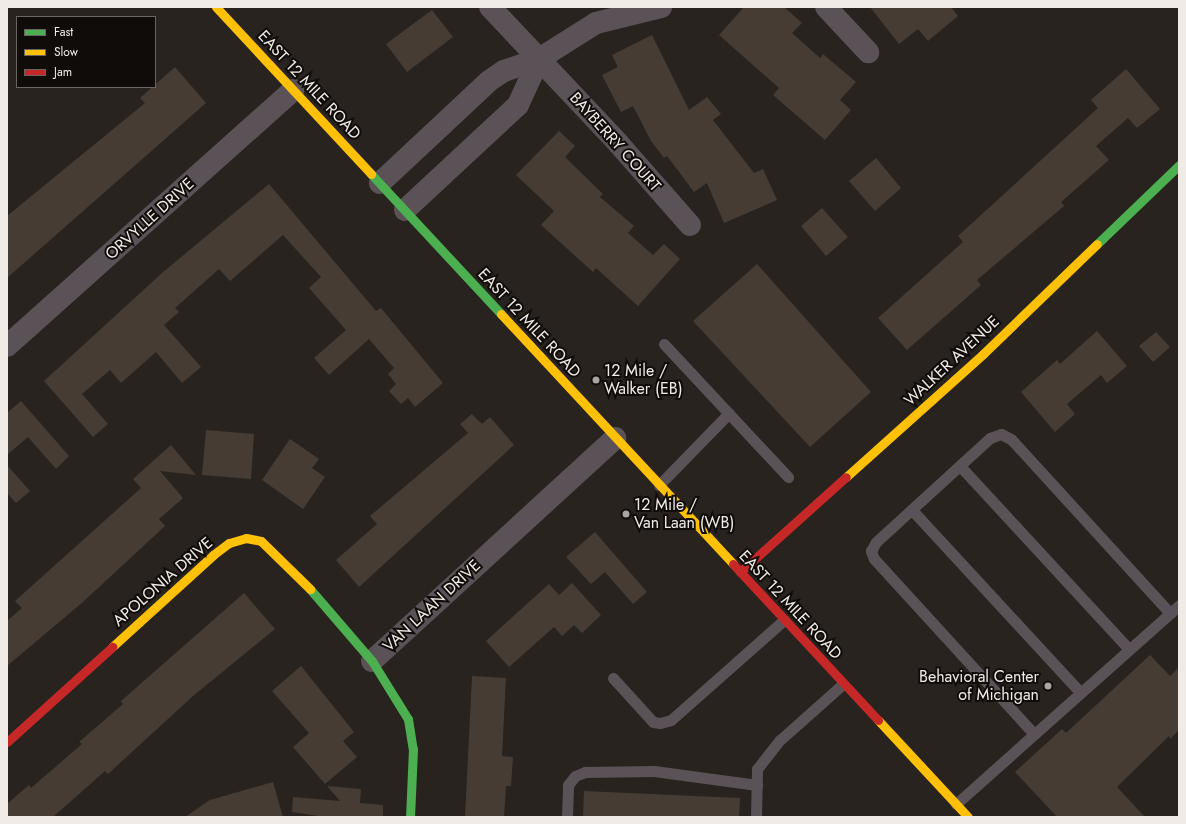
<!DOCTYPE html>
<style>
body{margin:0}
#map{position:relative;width:1186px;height:824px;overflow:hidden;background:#28231e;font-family:Jost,sans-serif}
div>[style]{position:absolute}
.building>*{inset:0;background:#463c34}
.lane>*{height:11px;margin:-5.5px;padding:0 5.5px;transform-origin:5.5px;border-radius:5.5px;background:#5b5258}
.street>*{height:22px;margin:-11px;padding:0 11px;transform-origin:11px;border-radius:11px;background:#5b5258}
.fast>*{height:9px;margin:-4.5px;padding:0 4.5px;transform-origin:4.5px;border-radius:4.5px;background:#4caf50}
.slow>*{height:9px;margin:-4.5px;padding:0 4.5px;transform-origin:4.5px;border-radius:4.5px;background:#ffc107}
.jam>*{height:9px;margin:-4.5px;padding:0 4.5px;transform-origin:4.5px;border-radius:4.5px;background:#c62828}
.dots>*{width:11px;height:11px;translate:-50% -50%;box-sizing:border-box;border:2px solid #100c09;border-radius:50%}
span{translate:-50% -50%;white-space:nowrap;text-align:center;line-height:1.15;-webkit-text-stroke:4px #100c09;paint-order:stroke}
.street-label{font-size:16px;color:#f1ebe7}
.poi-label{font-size:16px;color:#f1ebe7}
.left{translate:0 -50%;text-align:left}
.right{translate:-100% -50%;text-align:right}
.frame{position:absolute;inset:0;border:8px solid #f1ebe7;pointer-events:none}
.legend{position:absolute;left:16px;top:16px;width:140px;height:72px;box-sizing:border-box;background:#100c09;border:1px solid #6a6562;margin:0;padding:5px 7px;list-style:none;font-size:12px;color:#f1ebe7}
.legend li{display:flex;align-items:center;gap:8px;height:20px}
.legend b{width:20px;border:1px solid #6a6562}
</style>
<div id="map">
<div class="building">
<div style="clip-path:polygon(744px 7px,784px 7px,802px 23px,792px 33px,820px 58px,823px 54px,856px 82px,840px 100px,851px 110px,825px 140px,773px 95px,779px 88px,719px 35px)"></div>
<div style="clip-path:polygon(870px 7px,951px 7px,958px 16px,928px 41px,918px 29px,899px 44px)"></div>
<div style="clip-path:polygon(432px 10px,453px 37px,407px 72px,386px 44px)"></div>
<div style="clip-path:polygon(652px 35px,689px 110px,707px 97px,721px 114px,713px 120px,754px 173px,763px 169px,777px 200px,724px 223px,707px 183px,694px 192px,667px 156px,664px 158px,651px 141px,633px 106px,621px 112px,602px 75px,618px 67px,612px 55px)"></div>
<div style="clip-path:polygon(175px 67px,206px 103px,7px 278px,7px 216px,145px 103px,140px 98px)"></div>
<div style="clip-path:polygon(1126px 69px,1160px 109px,1137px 128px,1128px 118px,1096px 146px,1109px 160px,1061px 202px,1064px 206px,977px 280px,981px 285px,907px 350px,878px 318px,963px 242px,958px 236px,1098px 108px,1091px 100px)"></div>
<div style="clip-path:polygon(559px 131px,575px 146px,565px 157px,603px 194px,600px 197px,634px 226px,628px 233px,653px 255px,664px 244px,680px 259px,638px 306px,596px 268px,593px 272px,541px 225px,554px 211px,516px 175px)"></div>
<div style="clip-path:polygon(876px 158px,901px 188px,875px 211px,849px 181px)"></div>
<div style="clip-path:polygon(269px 184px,376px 311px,381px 308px,443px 383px,415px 407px,408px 398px,401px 404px,389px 391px,396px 384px,388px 374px,394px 368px,369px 339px,329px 375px,314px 358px,346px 330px,309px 288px,321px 277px,283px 235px,230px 281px,219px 269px,175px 308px,179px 312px,164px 325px,201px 367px,182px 383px,156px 352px,121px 383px,110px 370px,82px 394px,108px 424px,93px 437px,44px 381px,162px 273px)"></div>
<div style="clip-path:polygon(822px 208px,848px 237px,826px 256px,801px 226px)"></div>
<div style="clip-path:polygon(757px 264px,871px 392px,810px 447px,693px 321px)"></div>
<div style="clip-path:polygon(1097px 331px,1127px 366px,1107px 383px,1101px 375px,1067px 404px,1075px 414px,1055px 432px,1021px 392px,1057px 360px,1060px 364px)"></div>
<div style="clip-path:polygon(1156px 332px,1170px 347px,1153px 362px,1139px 346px)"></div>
<div style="clip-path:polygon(21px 401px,69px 456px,56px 469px,28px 437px,7px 455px,7px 413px)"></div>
<div style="clip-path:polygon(472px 414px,482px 424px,490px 417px,514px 445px,359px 587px,336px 560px,377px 524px,370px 516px,468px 433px,460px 424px)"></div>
<div style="clip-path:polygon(206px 430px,254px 434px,251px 479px,202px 475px)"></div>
<div style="clip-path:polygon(290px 439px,319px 459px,312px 468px,325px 477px,303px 509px,262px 480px)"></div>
<div style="clip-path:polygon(171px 445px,196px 475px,160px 471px,183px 498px,159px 519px,165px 526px,83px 602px,7px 666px,7px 621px,22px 608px,15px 601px,141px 488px,133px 479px)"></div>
<div style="clip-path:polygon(7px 465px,30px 491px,16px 503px,7px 493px)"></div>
<div style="clip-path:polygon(595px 532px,647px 592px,633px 604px,605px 572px,591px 584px,566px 557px)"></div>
<div style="clip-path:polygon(572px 583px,601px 615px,582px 633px,574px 625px,562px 636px,554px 627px,509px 667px,486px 641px,549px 584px,559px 595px)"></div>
<div style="clip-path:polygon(244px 593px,275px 629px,193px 696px,108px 774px,105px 771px,53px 817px,7px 817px,7px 804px,29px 785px,31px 788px,82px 744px,79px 742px,123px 704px,121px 701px)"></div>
<div style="clip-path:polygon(1150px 655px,1170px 676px,1179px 667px,1179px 730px,1170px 739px,1169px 736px,1117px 787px,1145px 817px,1057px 817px,1015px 772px,1062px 729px,1066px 733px)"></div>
<div style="clip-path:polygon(301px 666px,354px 732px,343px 741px,357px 757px,325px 784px,293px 747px,309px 733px,272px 691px)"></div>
<div style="clip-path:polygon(472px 676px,506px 678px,502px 756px,513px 757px,511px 786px,506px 786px,504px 817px,465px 817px)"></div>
<div style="clip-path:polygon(273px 782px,283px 817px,185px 817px,210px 800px)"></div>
<div style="clip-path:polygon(327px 786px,361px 789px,360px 803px,383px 805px,383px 817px,324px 817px,292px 812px,293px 797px,340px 801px)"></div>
<div style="clip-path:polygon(584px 791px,740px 798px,739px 817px,583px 817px)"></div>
</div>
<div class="lane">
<div style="left:664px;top:344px;width:182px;rotate:47deg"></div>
<div style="left:960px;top:466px;width:249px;rotate:47.3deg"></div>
<div style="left:659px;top:485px;width:100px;rotate:-45.8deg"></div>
<div style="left:912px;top:510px;width:248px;rotate:47.3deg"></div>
<div style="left:613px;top:678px;width:59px;rotate:47.7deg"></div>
<div style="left:653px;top:722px;width:7px;rotate:8deg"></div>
<div style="left:660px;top:723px;width:11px;rotate:-15deg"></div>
<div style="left:671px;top:720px;width:151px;rotate:-41.5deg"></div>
<div style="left:1034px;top:734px;width:237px;rotate:-132.4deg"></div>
<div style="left:874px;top:559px;width:9px;rotate:-111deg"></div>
<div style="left:871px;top:551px;width:10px;rotate:-61deg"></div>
<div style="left:876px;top:542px;width:154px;rotate:-42.4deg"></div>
<div style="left:990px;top:438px;width:12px;rotate:-20deg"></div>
<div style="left:1001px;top:434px;width:11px;rotate:27deg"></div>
<div style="left:1011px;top:439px;width:236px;rotate:47.6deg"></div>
<div style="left:956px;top:804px;width:299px;rotate:-41.7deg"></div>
<div style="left:567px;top:817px;width:32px;rotate:-88deg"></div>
<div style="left:568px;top:785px;width:11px;rotate:-52deg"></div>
<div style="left:575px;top:776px;width:11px;rotate:-22deg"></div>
<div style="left:585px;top:772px;width:69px;rotate:-0.8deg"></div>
<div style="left:654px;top:771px;width:104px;rotate:7.7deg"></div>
<div style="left:756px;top:817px;width:48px;rotate:-88.8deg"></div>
<div style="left:757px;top:769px;width:37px;rotate:-52deg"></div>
<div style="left:780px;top:740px;width:84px;rotate:-41.6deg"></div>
</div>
<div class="street">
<div style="left:490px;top:7px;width:187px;rotate:46.7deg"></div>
<div style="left:618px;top:143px;width:109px;rotate:48.7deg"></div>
<div style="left:826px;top:7px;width:62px;rotate:47deg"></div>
<div style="left:380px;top:183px;width:149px;rotate:-43.1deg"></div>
<div style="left:489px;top:81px;width:18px;rotate:-34deg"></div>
<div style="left:504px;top:71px;width:37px;rotate:-19deg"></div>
<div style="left:539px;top:59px;width:67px;rotate:-32.3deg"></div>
<div style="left:596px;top:23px;width:67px;rotate:-13.8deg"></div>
<div style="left:405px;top:210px;width:154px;rotate:-42.9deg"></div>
<div style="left:518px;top:105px;width:51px;rotate:-65.5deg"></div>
<div style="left:7px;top:346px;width:384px;rotate:-41.8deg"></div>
<div style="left:372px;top:661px;width:330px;rotate:-42.5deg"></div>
</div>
<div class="fast">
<div style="left:371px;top:174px;width:191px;rotate:47.1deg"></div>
<div style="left:1097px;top:244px;width:114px;rotate:-43.9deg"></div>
<div style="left:310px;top:589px;width:95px;rotate:49.3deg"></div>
<div style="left:372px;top:661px;width:68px;rotate:58.2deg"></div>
<div style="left:408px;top:719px;width:30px;rotate:81deg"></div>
<div style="left:413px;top:749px;width:68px;rotate:92.5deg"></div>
</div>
<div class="slow">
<div style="left:216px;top:7px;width:228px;rotate:47.1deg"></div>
<div style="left:501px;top:314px;width:341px;rotate:47.1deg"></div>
<div style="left:846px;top:477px;width:184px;rotate:-41.9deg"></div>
<div style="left:983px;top:354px;width:158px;rotate:-44deg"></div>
<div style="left:112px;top:647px;width:137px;rotate:-42.3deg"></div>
<div style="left:213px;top:555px;width:20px;rotate:-37deg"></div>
<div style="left:229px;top:543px;width:18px;rotate:-16deg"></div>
<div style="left:246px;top:538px;width:15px;rotate:11deg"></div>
<div style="left:261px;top:541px;width:69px;rotate:44.4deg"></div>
<div style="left:878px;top:720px;width:132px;rotate:47.1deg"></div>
</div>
<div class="jam">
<div style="left:733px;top:564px;width:213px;rotate:47.1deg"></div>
<div style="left:740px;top:572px;width:142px;rotate:-41.9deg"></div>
<div style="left:7px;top:742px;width:142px;rotate:-42.1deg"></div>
</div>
<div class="dots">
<div style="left:596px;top:380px;background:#aba5a1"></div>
<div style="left:626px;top:514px;background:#aba5a1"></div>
<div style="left:1048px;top:686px;background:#aba5a1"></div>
</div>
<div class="street-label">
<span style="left:309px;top:85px;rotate:47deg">EAST 12 MILE ROAD</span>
<span style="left:615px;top:142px;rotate:48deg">BAYBERRY COURT</span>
<span style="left:150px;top:219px;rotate:-42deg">ORVYLLE DRIVE</span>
<span style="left:529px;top:323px;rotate:47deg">EAST 12 MILE ROAD</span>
<span style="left:952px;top:361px;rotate:-43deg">WALKER AVENUE</span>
<span style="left:163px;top:582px;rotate:-41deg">APOLONIA DRIVE</span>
<span style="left:790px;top:605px;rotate:47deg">EAST 12 MILE ROAD</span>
<span style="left:432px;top:606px;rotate:-43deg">VAN LAAN DRIVE</span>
</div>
<div class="poi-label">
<span class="left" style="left:604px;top:380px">12 Mile /<br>Walker (EB)</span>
<span class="left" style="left:634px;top:514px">12 Mile /<br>Van Laan (WB)</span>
<span class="right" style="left:1039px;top:686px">Behavioral Center<br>of Michigan</span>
</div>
<div class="frame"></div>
<ul class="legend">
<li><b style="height:5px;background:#4caf50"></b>Fast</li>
<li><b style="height:5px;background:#ffc107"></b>Slow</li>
<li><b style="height:5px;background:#c62828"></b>Jam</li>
</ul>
</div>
